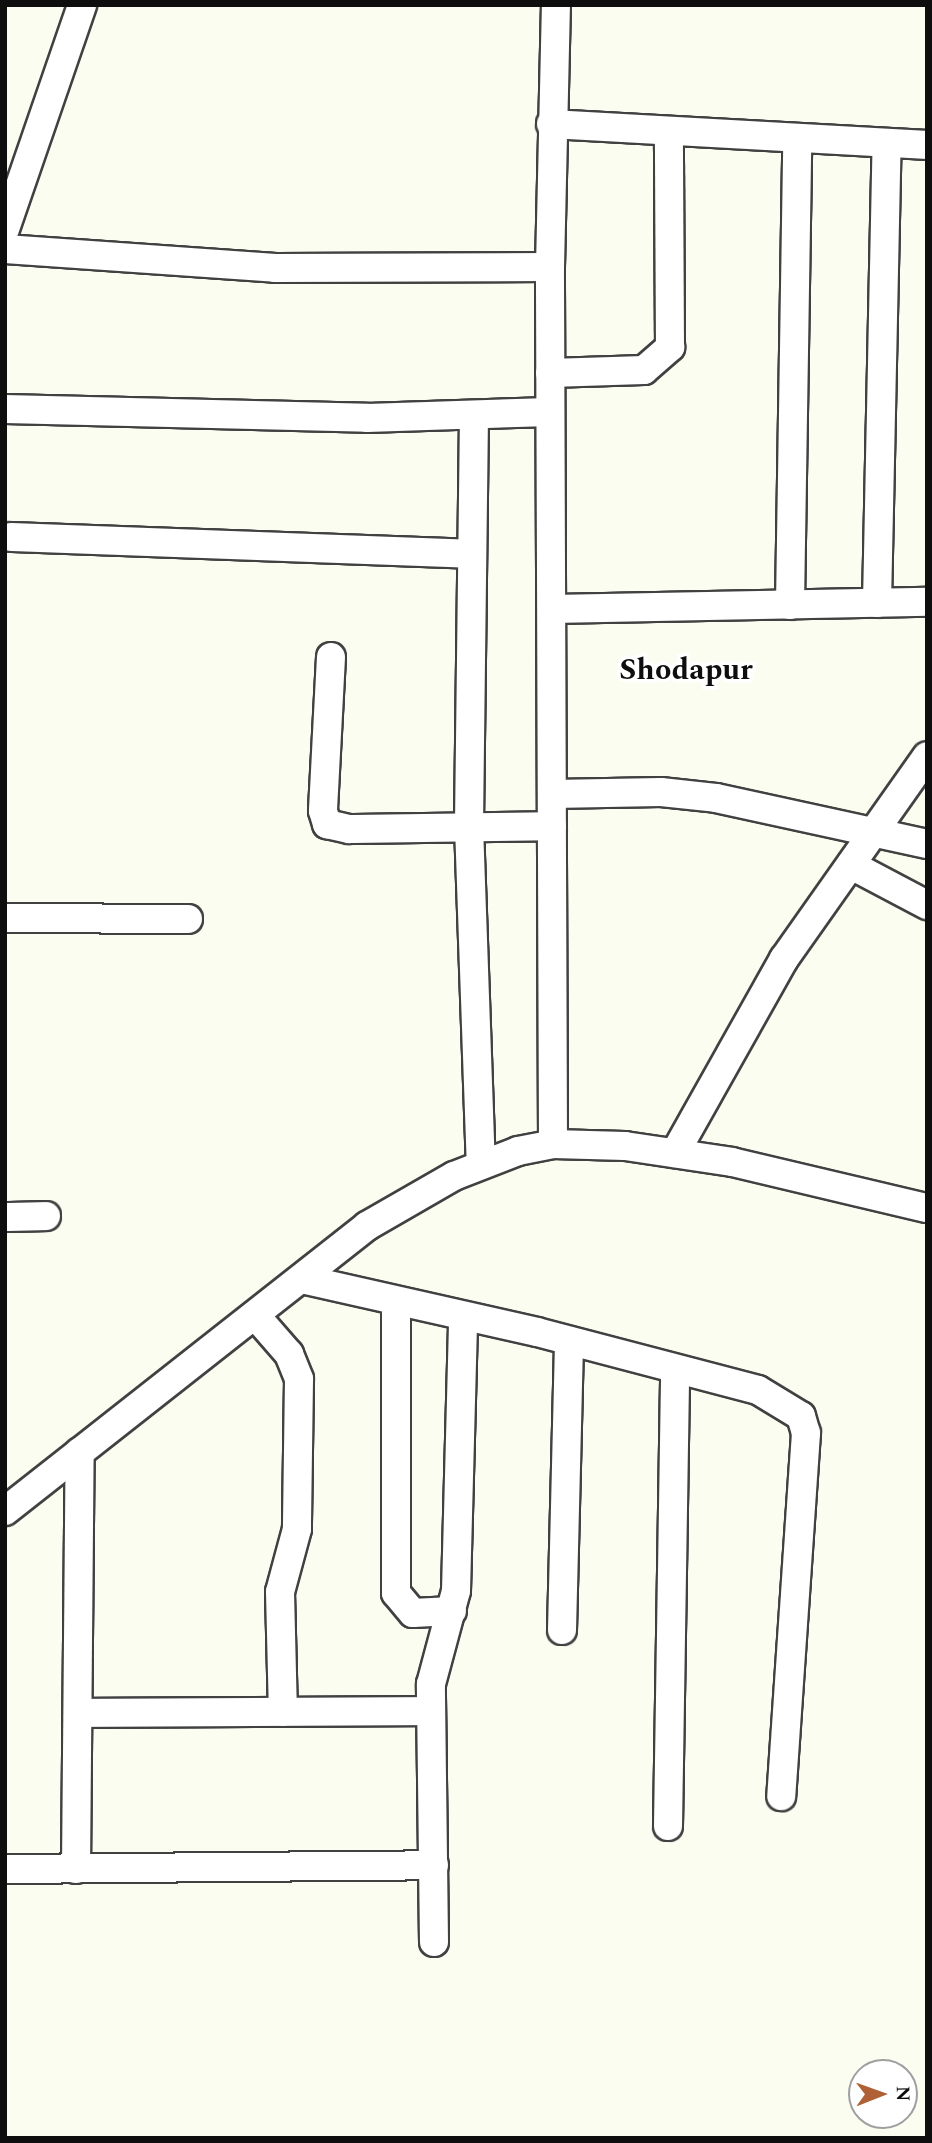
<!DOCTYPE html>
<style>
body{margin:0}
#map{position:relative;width:932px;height:2143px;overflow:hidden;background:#fbfdf1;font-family:Spectral,serif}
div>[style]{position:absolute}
.roads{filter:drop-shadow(2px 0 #414141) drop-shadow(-2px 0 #414141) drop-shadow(0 2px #414141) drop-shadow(0 -2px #414141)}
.street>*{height:28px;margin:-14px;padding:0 14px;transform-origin:14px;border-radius:14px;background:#fff}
span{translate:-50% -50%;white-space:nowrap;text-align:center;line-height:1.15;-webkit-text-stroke:7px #fff;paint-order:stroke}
.quarter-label{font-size:30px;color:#0e0e0e;font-weight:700}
.frame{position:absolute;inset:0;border:7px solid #0e0e0e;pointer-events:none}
.north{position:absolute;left:848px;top:2059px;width:70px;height:70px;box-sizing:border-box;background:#fff;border:2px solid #9f9f9f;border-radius:50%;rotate:89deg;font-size:19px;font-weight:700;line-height:28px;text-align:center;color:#0e0e0e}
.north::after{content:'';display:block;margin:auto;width:24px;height:32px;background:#af6135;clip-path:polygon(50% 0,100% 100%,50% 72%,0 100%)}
</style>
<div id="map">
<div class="roads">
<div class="street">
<div style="left:551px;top:124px;width:377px;rotate:3.2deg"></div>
<div style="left:5px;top:229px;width:237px;rotate:-71deg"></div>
<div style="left:5px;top:249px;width:271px;rotate:4deg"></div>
<div style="left:275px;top:268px;width:275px;rotate:-0.2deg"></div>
<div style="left:550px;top:373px;width:94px;rotate:-1.8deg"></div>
<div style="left:644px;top:370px;width:35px;rotate:-41deg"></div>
<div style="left:670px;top:347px;width:216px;rotate:-90.3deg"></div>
<div style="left:5px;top:409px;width:362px;rotate:1.4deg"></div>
<div style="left:367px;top:418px;width:183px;rotate:-1.9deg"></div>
<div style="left:474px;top:415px;width:411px;rotate:90.7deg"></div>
<div style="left:469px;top:826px;width:338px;rotate:88deg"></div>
<div style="left:11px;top:537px;width:458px;rotate:2.1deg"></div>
<div style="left:877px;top:603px;width:460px;rotate:-88.8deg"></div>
<div style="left:790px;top:605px;width:467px;rotate:-89.1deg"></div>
<div style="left:553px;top:609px;width:374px;rotate:-1.1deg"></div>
<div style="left:331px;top:657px;width:154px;rotate:93deg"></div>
<div style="left:323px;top:811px;width:14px;rotate:73deg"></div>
<div style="left:327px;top:824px;width:23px;rotate:13deg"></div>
<div style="left:349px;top:829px;width:203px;rotate:-0.8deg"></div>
<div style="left:552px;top:794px;width:109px;rotate:-1.1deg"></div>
<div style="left:661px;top:792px;width:55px;rotate:6.2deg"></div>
<div style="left:716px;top:798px;width:216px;rotate:12.3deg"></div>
<div style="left:851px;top:865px;width:86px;rotate:27.8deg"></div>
<div style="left:5px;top:918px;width:183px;rotate:0.3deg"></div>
<div style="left:553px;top:1144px;width:877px;rotate:-90.2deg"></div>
<div style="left:550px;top:267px;width:262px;rotate:-88.7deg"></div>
<div style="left:675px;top:1153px;width:223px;rotate:-60.7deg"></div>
<div style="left:784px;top:959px;width:248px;rotate:-54.8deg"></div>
<div style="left:5px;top:1217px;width:41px;rotate:-1.4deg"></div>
<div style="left:302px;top:1279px;width:241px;rotate:12.7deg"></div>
<div style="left:537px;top:1332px;width:228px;rotate:14.7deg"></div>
<div style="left:758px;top:1390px;width:50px;rotate:31.2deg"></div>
<div style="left:801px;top:1416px;width:18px;rotate:74deg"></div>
<div style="left:806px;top:1433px;width:364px;rotate:93.9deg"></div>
<div style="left:396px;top:1303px;width:290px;rotate:90deg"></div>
<div style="left:396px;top:1593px;width:26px;rotate:50deg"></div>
<div style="left:413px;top:1613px;width:39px;rotate:-3deg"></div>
<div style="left:255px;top:1315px;width:52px;rotate:48.9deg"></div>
<div style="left:289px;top:1354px;width:27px;rotate:68deg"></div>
<div style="left:299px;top:1379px;width:150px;rotate:90.8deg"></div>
<div style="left:297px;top:1529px;width:65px;rotate:105.1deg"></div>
<div style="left:280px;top:1592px;width:120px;rotate:88.6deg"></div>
<div style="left:5px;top:1511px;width:461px;rotate:-38.2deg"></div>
<div style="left:367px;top:1226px;width:100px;rotate:-29.9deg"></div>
<div style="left:454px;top:1176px;width:69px;rotate:-21.3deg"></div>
<div style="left:518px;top:1151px;width:36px;rotate:-11deg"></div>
<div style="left:553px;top:1144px;width:72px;rotate:1.6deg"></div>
<div style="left:625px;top:1146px;width:108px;rotate:8.5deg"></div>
<div style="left:732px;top:1162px;width:200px;rotate:13.3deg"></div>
<div style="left:562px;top:1630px;width:289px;rotate:-88.6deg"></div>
<div style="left:79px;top:1713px;width:352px;rotate:-0.3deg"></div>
<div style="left:668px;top:1826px;width:457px;rotate:-89.1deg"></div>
<div style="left:5px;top:1869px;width:429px;rotate:-0.5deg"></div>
<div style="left:76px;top:1869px;width:417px;rotate:-89.5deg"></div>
<div style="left:434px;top:1942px;width:258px;rotate:-90.7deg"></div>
<div style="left:431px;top:1684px;width:96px;rotate:-75deg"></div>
<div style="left:456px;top:1591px;width:275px;rotate:-88.5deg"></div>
</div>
</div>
<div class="quarter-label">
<span style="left:686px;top:670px">Shodapur</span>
</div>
<div class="frame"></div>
<div class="north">N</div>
</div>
